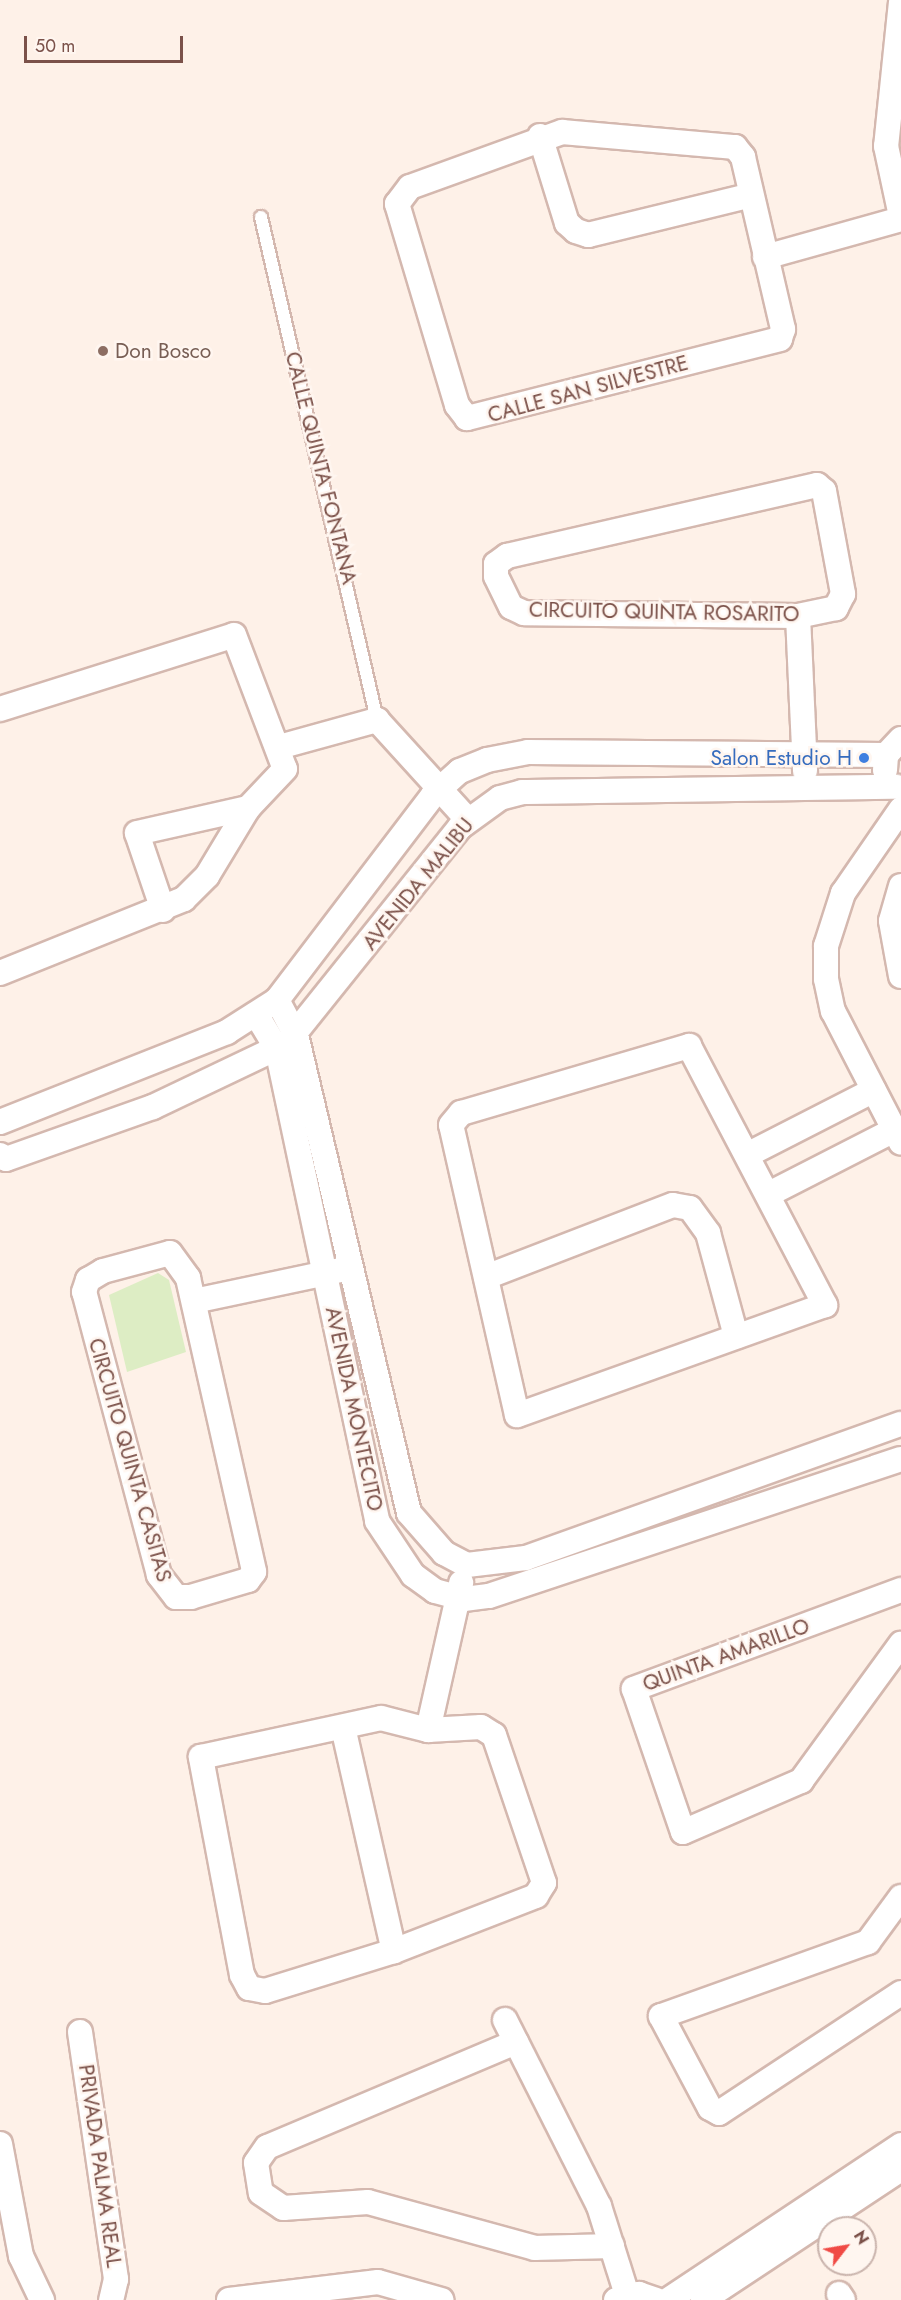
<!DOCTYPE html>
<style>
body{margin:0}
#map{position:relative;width:901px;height:2300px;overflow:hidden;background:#fef1e8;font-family:Jost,sans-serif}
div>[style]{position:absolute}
.green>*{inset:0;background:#ddedc4}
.roads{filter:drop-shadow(2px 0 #d4b8af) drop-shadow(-2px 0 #d4b8af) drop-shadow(0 2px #d4b8af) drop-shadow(0 -2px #d4b8af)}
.lane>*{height:12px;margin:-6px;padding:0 6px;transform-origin:6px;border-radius:6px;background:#fff}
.street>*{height:24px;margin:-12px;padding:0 12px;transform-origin:12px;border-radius:12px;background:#fff}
.dots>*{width:16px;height:16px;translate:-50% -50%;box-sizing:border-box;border:3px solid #fff6f0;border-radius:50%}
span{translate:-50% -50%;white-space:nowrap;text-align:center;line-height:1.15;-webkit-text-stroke:5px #fff6f0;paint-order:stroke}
.education-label{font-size:21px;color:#785e54}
.left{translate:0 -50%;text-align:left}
.street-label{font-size:21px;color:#7b5149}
.shop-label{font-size:21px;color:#366cbe}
.right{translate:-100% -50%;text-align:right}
.north{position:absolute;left:817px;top:2216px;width:60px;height:60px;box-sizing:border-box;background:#fff6f0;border:2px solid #cab4ad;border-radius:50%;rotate:59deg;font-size:16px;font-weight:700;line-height:24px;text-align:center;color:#7b5149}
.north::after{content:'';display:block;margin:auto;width:21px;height:27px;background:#f04a45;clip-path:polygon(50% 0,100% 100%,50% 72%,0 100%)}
.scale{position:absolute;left:24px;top:36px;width:159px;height:27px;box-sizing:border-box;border:3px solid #7b5149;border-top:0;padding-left:8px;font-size:18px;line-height:21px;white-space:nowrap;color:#7b5149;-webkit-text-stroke:4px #fff6f0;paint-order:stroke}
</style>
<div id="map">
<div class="green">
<div style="clip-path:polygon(158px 1273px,169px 1280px,186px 1352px,127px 1372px,109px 1295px)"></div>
</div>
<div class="roads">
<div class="lane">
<div style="left:261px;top:217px;width:516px;rotate:77.01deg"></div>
</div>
<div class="street">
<div style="left:901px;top:2px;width:145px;rotate:95.9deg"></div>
<div style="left:886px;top:146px;width:72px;rotate:77.9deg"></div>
<div style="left:562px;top:132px;width:174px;rotate:5deg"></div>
<div style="left:735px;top:147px;width:13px;rotate:51deg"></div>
<div style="left:743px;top:157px;width:177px;rotate:76.9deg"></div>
<div style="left:783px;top:329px;width:10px;rotate:107deg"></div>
<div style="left:780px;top:339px;width:323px;rotate:165.8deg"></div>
<div style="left:467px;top:418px;width:16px;rotate:-128deg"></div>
<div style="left:457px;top:405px;width:210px;rotate:-106.6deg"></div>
<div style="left:397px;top:204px;width:21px;rotate:-53deg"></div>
<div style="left:410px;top:187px;width:162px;rotate:-19.9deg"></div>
<div style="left:540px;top:136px;width:91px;rotate:72.8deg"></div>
<div style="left:567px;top:223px;width:12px;rotate:42deg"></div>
<div style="left:576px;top:231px;width:13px;rotate:18deg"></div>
<div style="left:588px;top:235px;width:165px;rotate:-13.7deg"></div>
<div style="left:765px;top:257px;width:141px;rotate:-15.6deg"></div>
<div style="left:817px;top:485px;width:9px;rotate:41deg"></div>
<div style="left:824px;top:491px;width:105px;rotate:79.5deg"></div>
<div style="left:843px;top:594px;width:16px;rotate:117deg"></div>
<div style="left:836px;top:608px;width:39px;rotate:168deg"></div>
<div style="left:798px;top:616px;width:274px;rotate:-179.4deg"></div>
<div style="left:524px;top:613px;width:14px;rotate:-155deg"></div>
<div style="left:511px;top:607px;width:34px;rotate:-116deg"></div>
<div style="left:496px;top:576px;width:12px;rotate:-90deg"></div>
<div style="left:496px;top:564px;width:14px;rotate:-36deg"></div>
<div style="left:507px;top:556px;width:318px;rotate:-12.9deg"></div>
<div style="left:798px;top:616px;width:155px;rotate:87.4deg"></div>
<div style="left:0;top:709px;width:245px;rotate:-17.5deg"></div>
<div style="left:234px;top:635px;width:143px;rotate:69.2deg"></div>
<div style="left:285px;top:769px;width:54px;rotate:133.5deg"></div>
<div style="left:248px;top:808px;width:79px;rotate:121.1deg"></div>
<div style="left:207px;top:876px;width:33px;rotate:135deg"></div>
<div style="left:184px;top:899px;width:198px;rotate:158.1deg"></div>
<div style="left:279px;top:747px;width:102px;rotate:-15.4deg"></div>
<div style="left:377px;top:720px;width:135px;rotate:47.7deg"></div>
<div style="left:885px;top:770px;width:15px;rotate:-86deg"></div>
<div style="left:886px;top:755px;width:22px;rotate:-47deg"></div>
<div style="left:901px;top:809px;width:102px;rotate:124.6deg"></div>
<div style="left:843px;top:893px;width:56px;rotate:107.8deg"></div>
<div style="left:826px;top:946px;width:33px;rotate:90deg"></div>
<div style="left:826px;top:979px;width:33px;rotate:78deg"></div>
<div style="left:833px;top:1011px;width:148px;rotate:62.7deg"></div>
<div style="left:901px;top:886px;width:36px;rotate:106deg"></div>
<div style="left:891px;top:921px;width:56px;rotate:79.7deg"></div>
<div style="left:163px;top:910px;width:81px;rotate:-108.7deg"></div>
<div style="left:137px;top:833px;width:114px;rotate:-12.7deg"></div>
<div style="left:277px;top:1000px;width:40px;rotate:62deg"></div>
<div style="left:296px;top:1035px;width:491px;rotate:76.7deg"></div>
<div style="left:409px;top:1513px;width:53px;rotate:48.8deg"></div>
<div style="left:444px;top:1553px;width:26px;rotate:28deg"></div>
<div style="left:467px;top:1565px;width:59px;rotate:-6.8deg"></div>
<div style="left:526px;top:1558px;width:398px;rotate:-19.7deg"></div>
<div style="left:256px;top:1014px;width:41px;rotate:59deg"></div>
<div style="left:277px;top:1049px;width:482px;rotate:78deg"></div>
<div style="left:377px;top:1521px;width:65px;rotate:56.3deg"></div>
<div style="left:413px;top:1575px;width:27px;rotate:36deg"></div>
<div style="left:435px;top:1591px;width:30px;rotate:15deg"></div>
<div style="left:464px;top:1599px;width:25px;rotate:-7deg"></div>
<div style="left:489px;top:1596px;width:434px;rotate:-18.4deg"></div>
<div style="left:689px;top:1046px;width:293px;rotate:62.3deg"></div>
<div style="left:825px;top:1305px;width:327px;rotate:160.3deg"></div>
<div style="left:517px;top:1415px;width:297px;rotate:-102.8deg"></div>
<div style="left:451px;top:1125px;width:16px;rotate:-50deg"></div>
<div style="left:461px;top:1113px;width:238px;rotate:-16.4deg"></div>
<div style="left:0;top:1122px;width:244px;rotate:-21.6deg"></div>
<div style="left:227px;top:1032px;width:59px;rotate:-32.6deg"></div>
<div style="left:277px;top:1000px;width:258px;rotate:-52.7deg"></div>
<div style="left:433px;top:795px;width:36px;rotate:-42deg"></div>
<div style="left:460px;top:771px;width:29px;rotate:-22deg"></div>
<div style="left:487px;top:760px;width:42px;rotate:-11deg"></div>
<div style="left:528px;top:752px;width:358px;rotate:0.5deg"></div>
<div style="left:749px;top:1154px;width:140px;rotate:-27.1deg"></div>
<div style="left:0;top:1155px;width:7px;rotate:34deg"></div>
<div style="left:6px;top:1159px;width:156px;rotate:-19.5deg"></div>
<div style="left:153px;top:1107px;width:148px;rotate:-25.5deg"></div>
<div style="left:287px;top:1043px;width:277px;rotate:-51.3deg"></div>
<div style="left:460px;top:827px;width:49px;rotate:-35.9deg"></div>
<div style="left:500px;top:798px;width:23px;rotate:-15deg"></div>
<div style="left:522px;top:792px;width:375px;rotate:-0.8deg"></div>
<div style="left:769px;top:1194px;width:140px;rotate:-27.1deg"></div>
<div style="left:170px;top:1253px;width:31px;rotate:54deg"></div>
<div style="left:188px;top:1278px;width:301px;rotate:77.3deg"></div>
<div style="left:254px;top:1572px;width:10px;rotate:127deg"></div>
<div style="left:248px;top:1580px;width:59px;rotate:163.4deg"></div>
<div style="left:191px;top:1597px;width:15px;rotate:180deg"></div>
<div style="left:176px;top:1597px;width:28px;rotate:-128deg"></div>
<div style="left:159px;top:1575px;width:293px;rotate:-104.8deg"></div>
<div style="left:84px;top:1292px;width:13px;rotate:-72deg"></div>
<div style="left:88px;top:1280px;width:17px;rotate:-31deg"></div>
<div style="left:103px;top:1271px;width:69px;rotate:-15deg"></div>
<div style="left:486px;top:1277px;width:200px;rotate:-21.1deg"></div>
<div style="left:673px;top:1205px;width:17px;rotate:10deg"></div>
<div style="left:690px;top:1208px;width:31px;rotate:54deg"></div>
<div style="left:708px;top:1233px;width:107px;rotate:74.8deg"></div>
<div style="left:194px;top:1301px;width:150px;rotate:-11.9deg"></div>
<div style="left:901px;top:1590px;width:285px;rotate:159.7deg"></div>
<div style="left:634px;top:1689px;width:151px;rotate:71.1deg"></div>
<div style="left:683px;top:1832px;width:129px;rotate:-23.4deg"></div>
<div style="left:801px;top:1781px;width:170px;rotate:-53.9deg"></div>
<div style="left:381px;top:1718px;width:49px;rotate:14.3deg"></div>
<div style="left:428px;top:1730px;width:53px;rotate:-3.2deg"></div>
<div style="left:481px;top:1727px;width:15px;rotate:32deg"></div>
<div style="left:494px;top:1735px;width:156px;rotate:71.3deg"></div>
<div style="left:544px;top:1883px;width:15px;rotate:122deg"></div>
<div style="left:536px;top:1896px;width:152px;rotate:158.8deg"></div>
<div style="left:394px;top:1951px;width:135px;rotate:162.8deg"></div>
<div style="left:265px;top:1991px;width:16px;rotate:-169deg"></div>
<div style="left:249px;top:1988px;width:15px;rotate:-118deg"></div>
<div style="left:242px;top:1975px;width:222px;rotate:-100.7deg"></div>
<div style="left:201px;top:1757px;width:184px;rotate:-12.2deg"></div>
<div style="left:343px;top:1727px;width:230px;rotate:77.2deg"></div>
<div style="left:428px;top:1730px;width:151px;rotate:-77.3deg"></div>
<div style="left:901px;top:1897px;width:56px;rotate:126.3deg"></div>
<div style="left:868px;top:1942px;width:220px;rotate:160.3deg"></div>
<div style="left:661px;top:2016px;width:104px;rotate:62deg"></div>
<div style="left:710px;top:2108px;width:10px;rotate:29deg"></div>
<div style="left:719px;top:2113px;width:218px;rotate:-33.4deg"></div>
<div style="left:505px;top:2020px;width:208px;rotate:63.2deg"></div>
<div style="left:599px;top:2206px;width:93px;rotate:72.5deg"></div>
<div style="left:80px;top:2032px;width:250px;rotate:81.7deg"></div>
<div style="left:116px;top:2279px;width:22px;rotate:103deg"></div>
<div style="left:516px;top:2042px;width:270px;rotate:157.1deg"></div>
<div style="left:267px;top:2147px;width:19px;rotate:125deg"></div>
<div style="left:256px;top:2163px;width:30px;rotate:81deg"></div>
<div style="left:261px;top:2193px;width:27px;rotate:34deg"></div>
<div style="left:283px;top:2208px;width:85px;rotate:-4deg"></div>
<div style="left:368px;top:2202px;width:173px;rotate:15.4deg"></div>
<div style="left:535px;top:2248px;width:77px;rotate:-1.5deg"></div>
<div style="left:0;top:2144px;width:114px;rotate:79.4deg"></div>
<div style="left:21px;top:2256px;width:49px;rotate:64.5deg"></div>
<div style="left:839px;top:2294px;width:7px;rotate:56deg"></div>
<div style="left:229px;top:2300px;width:150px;rotate:-6.9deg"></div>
<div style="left:378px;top:2282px;width:66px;rotate:15.9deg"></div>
<div style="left:616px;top:2300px;width:24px;rotate:-15deg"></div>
<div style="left:639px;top:2294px;width:18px;rotate:19deg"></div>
<div style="left:668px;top:2300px;width:280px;rotate:-33.6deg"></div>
<div style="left:703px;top:2300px;width:237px;rotate:-33.5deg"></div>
</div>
</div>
<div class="dots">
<div style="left:103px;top:351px;background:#8d6e63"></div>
<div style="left:864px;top:758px;background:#3f7fe0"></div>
</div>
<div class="education-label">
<span class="left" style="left:115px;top:351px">Don Bosco</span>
</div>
<div class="street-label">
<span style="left:588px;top:389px;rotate:-15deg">CALLE SAN SILVESTRE</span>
<span style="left:321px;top:468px;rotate:76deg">CALLE QUINTA FONTANA</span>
<span style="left:664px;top:612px;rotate:1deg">CIRCUITO QUINTA ROSARITO</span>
<span style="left:418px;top:884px;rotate:-51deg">AVENIDA MALIBU</span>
<span style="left:354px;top:1409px;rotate:78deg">AVENIDA MONTECITO</span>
<span style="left:130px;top:1460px;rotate:74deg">CIRCUITO QUINTA CASITAS</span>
<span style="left:726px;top:1655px;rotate:-20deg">QUINTA AMARILLO</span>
<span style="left:100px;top:2166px;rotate:82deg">PRIVADA PALMA REAL</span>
</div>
<div class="shop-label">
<span class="right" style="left:852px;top:758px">Salon Estudio H</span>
</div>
<div class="north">N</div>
<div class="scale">50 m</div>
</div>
